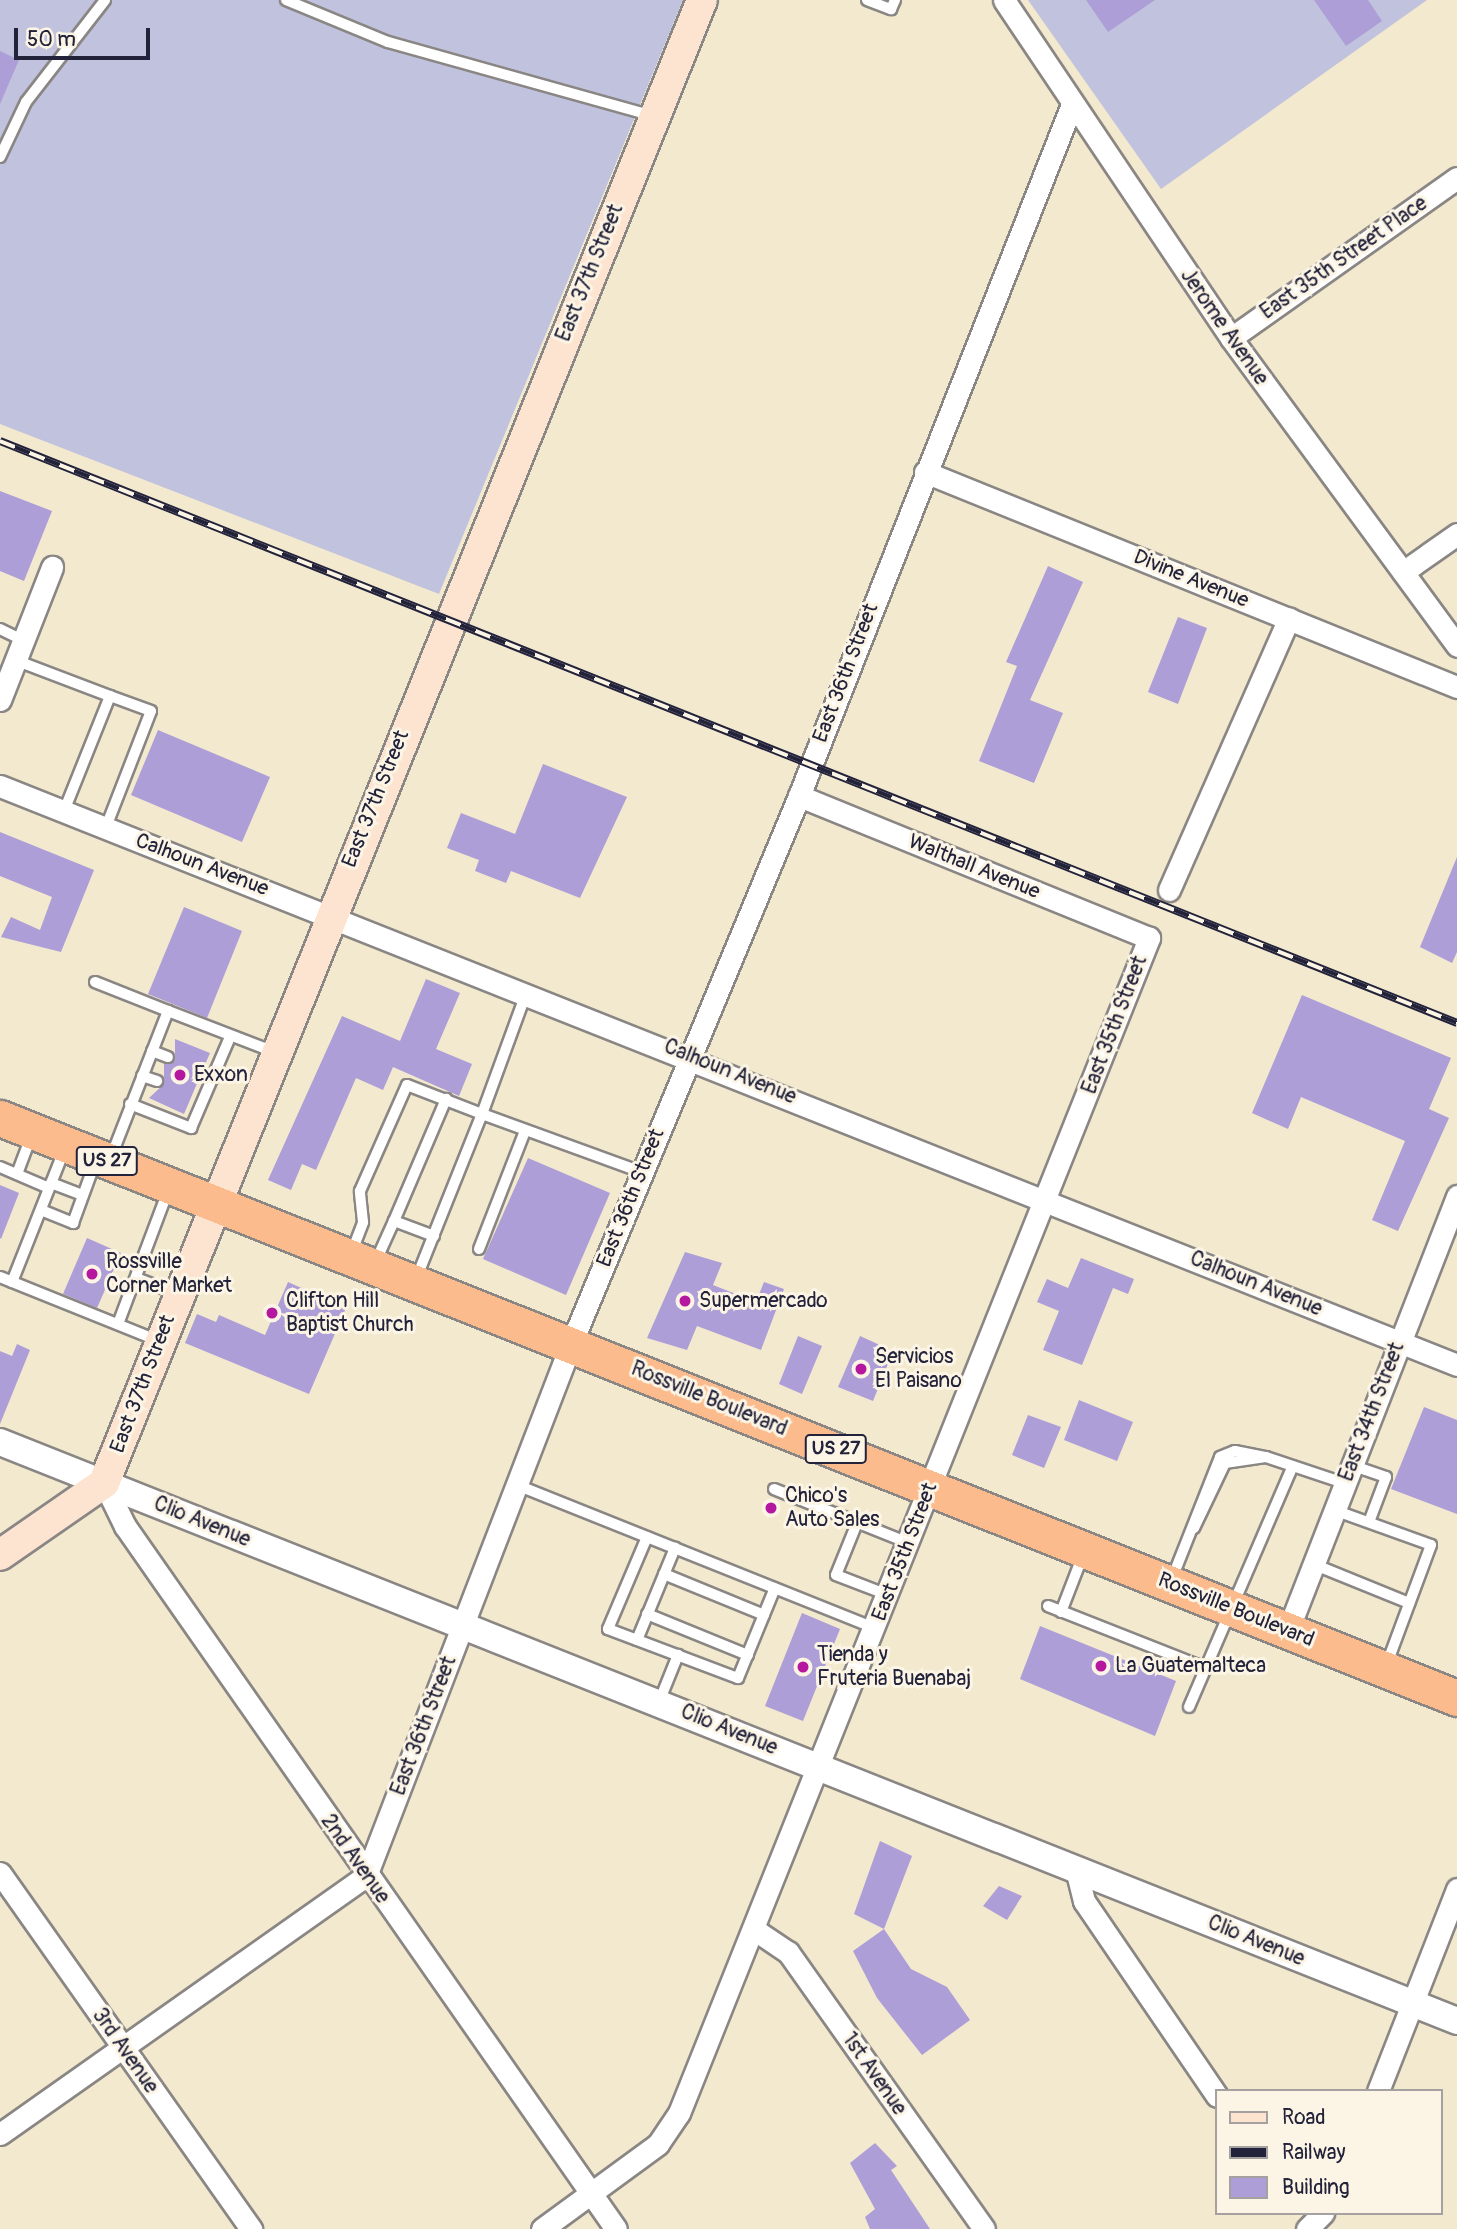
<!DOCTYPE html>
<style>
body{margin:0}
#map{position:relative;width:1457px;height:2229px;overflow:hidden;background:#f2e9ce;font-family:Pangolin,sans-serif}
div>[style]{position:absolute}
.industrial>*{inset:0;background:#c1c2dd}
.building>*{inset:0;background:#ad9ed7}
.roads{filter:drop-shadow(2px 0 #8a8684) drop-shadow(-2px 0 #8a8684) drop-shadow(0 2px #8a8684) drop-shadow(0 -2px #8a8684)}
.service>*{height:10px;margin:-5px;padding:0 5px;transform-origin:5px;border-radius:5px;background:#fff}
.minor>*{height:21px;margin:-10.5px;padding:0 10.5px;transform-origin:10.5px;border-radius:10.5px;background:#fff}
.tertiary>*{height:26px;margin:-13px;padding:0 13px;transform-origin:13px;border-radius:13px;background:#fff}
.secondary>*{height:30px;margin:-15px;padding:0 15px;transform-origin:15px;border-radius:15px;background:#fde4d1}
.trunk>*{height:35px;margin:-17.5px;padding:0 17.5px;transform-origin:17.5px;border-radius:17.5px;background:#fbbb8c}
.rail>*{height:8px;margin-top:-4px;transform-origin:0;background:repeating-linear-gradient(90deg,#fcf5e5 0 16px,#22223b 0 32px);box-sizing:border-box;border-block:2px solid #22223b}
.dots>*{width:19px;height:19px;translate:-50% -50%;box-sizing:border-box;border:4px solid #fcf5e5;border-radius:50%}
span{translate:-50% -50%;white-space:nowrap;text-align:center;line-height:1.15;-webkit-text-stroke:6px #fcf5e5;paint-order:stroke}
.shield-label span{padding:2px 5px;background:#fcf5e5;border:2px solid;border-radius:5px;-webkit-text-stroke-width:0}
.shield-label{font-size:19px;color:#22223b;font-weight:700}
.street-label{font-size:21px;color:#22223b}
.poi-label{font-size:21px;color:#22223b}
.left{translate:0 -50%;text-align:left}
.legend{position:absolute;left:1215px;top:2089px;width:228px;height:126px;box-sizing:border-box;background:#fcf5e5;border:2px solid #a5a1a1;margin:0;padding:9px 12px;list-style:none;font-size:21px;color:#22223b}
.legend li{display:flex;align-items:center;gap:14px;height:35px}
.legend b{width:35px;border:2px solid #a5a1a1}
.scale{position:absolute;left:14px;top:28px;width:136px;height:32px;box-sizing:border-box;border:4px solid #22223b;border-top:0;padding-left:9px;font-size:21px;line-height:24px;white-space:nowrap;color:#22223b;-webkit-text-stroke:5px #fcf5e5;paint-order:stroke}
</style>
<div id="map">
<div class="industrial">
<div style="clip-path:polygon(0 0,683px 0,439px 594px,0 424px)"></div>
<div style="clip-path:polygon(1028px 0,1427px 0,1161px 189px)"></div>
</div>
<div class="building">
<div style="clip-path:polygon(1086px 0,1155px 0,1108px 32px)"></div>
<div style="clip-path:polygon(1314px 0,1368px 0,1382px 21px,1346px 46px)"></div>
<div style="clip-path:polygon(0 51px,19px 60px,0 104px)"></div>
<div style="clip-path:polygon(0 491px,52px 511px,24px 581px,0 571px)"></div>
<div style="clip-path:polygon(1048px 566px,1083px 582px,1030px 700px,1063px 713px,1034px 783px,979px 761px,1017px 666px,1006px 662px)"></div>
<div style="clip-path:polygon(1178px 617px,1207px 628px,1178px 704px,1148px 692px)"></div>
<div style="clip-path:polygon(158px 730px,270px 777px,242px 842px,131px 795px)"></div>
<div style="clip-path:polygon(543px 764px,627px 797px,580px 898px,511px 871px,506px 883px,475px 871px,479px 860px,447px 848px,461px 813px,515px 834px)"></div>
<div style="clip-path:polygon(0 832px,94px 870px,61px 952px,1px 937px,11px 917px,40px 930px,52px 897px,0 876px)"></div>
<div style="clip-path:polygon(1457px 857px,1457px 952px,1452px 963px,1420px 947px)"></div>
<div style="clip-path:polygon(184px 907px,242px 931px,207px 1018px,148px 994px)"></div>
<div style="clip-path:polygon(426px 979px,460px 993px,436px 1049px,472px 1064px,459px 1096px,393px 1067px,383px 1090px,356px 1078px,316px 1170px,302px 1164px,291px 1190px,268px 1180px,342px 1016px,400px 1041px)"></div>
<div style="clip-path:polygon(1302px 995px,1451px 1058px,1429px 1109px,1449px 1118px,1398px 1231px,1372px 1220px,1405px 1141px,1301px 1097px,1288px 1129px,1252px 1113px)"></div>
<div style="clip-path:polygon(175px 1039px,210px 1053px,184px 1114px,149px 1098px,164px 1084px,164px 1064px,175px 1060px)"></div>
<div style="clip-path:polygon(528px 1158px,610px 1193px,566px 1295px,483px 1259px)"></div>
<div style="clip-path:polygon(0 1185px,19px 1193px,1px 1239px,0 1238px)"></div>
<div style="clip-path:polygon(87px 1238px,121px 1253px,97px 1308px,63px 1294px)"></div>
<div style="clip-path:polygon(685px 1252px,722px 1263px,713px 1285px,756px 1302px,764px 1282px,784px 1289px,761px 1350px,697px 1326px,687px 1350px,647px 1338px)"></div>
<div style="clip-path:polygon(1081px 1258px,1134px 1279px,1128px 1294px,1113px 1288px,1082px 1365px,1043px 1350px,1059px 1311px,1037px 1302px,1047px 1279px,1068px 1288px)"></div>
<div style="clip-path:polygon(288px 1282px,346px 1308px,309px 1394px,185px 1343px,197px 1314px,216px 1322px,219px 1315px,265px 1335px)"></div>
<div style="clip-path:polygon(798px 1336px,822px 1346px,802px 1394px,779px 1384px)"></div>
<div style="clip-path:polygon(860px 1336px,893px 1351px,873px 1401px,838px 1387px)"></div>
<div style="clip-path:polygon(17px 1344px,30px 1350px,0 1424px,0 1351px,12px 1356px)"></div>
<div style="clip-path:polygon(1079px 1400px,1133px 1422px,1117px 1461px,1064px 1440px)"></div>
<div style="clip-path:polygon(1424px 1407px,1457px 1420px,1457px 1514px,1391px 1489px)"></div>
<div style="clip-path:polygon(1028px 1415px,1061px 1427px,1044px 1468px,1012px 1455px)"></div>
<div style="clip-path:polygon(802px 1613px,840px 1629px,803px 1721px,765px 1706px)"></div>
<div style="clip-path:polygon(1040px 1626px,1176px 1681px,1155px 1736px,1020px 1679px)"></div>
<div style="clip-path:polygon(880px 1841px,912px 1856px,884px 1929px,854px 1914px)"></div>
<div style="clip-path:polygon(999px 1886px,1022px 1896px,1007px 1920px,983px 1906px)"></div>
<div style="clip-path:polygon(884px 1929px,911px 1969px,947px 1987px,970px 2020px,922px 2055px,877px 1998px,853px 1951px)"></div>
<div style="clip-path:polygon(875px 2143px,897px 2166px,891px 2170px,930px 2229px,870px 2229px,865px 2217px,875px 2209px,850px 2163px)"></div>
</div>
<div class="roads">
<div class="service">
<div style="left:286px;top:0;width:110px;rotate:22.4deg"></div>
<div style="left:388px;top:42px;width:275px;rotate:15.6deg"></div>
<div style="left:867px;top:0;width:26px;rotate:21deg"></div>
<div style="left:891px;top:9px;width:10px;rotate:-66deg"></div>
<div style="left:0;top:157px;width:61px;rotate:-64.7deg"></div>
<div style="left:26px;top:102px;width:129px;rotate:-52.2deg"></div>
<div style="left:0;top:629px;width:25px;rotate:26deg"></div>
<div style="left:15px;top:660px;width:102px;rotate:20.8deg"></div>
<div style="left:110px;top:696px;width:124px;rotate:111.8deg"></div>
<div style="left:106px;top:827px;width:124px;rotate:-68.8deg"></div>
<div style="left:151px;top:711px;width:44px;rotate:-159.9deg"></div>
<div style="left:95px;top:982px;width:79px;rotate:21.7deg"></div>
<div style="left:152px;top:1051px;width:17px;rotate:21deg"></div>
<div style="left:142px;top:1076px;width:16px;rotate:18deg"></div>
<div style="left:130px;top:1104px;width:66px;rotate:21.5deg"></div>
<div style="left:191px;top:1128px;width:99px;rotate:-66.8deg"></div>
<div style="left:111px;top:1157px;width:157px;rotate:-68.7deg"></div>
<div style="left:168px;top:1011px;width:114px;rotate:21.1deg"></div>
<div style="left:0;top:1167px;width:53px;rotate:23.2deg"></div>
<div style="left:17px;top:1174px;width:43px;rotate:-69.4deg"></div>
<div style="left:51px;top:1183px;width:34px;rotate:21deg"></div>
<div style="left:41px;top:1210px;width:35px;rotate:22deg"></div>
<div style="left:73px;top:1223px;width:67px;rotate:-69.9deg"></div>
<div style="left:434px;top:1236px;width:43px;rotate:-159.4deg"></div>
<div style="left:394px;top:1221px;width:133px;rotate:-66.9deg"></div>
<div style="left:479px;top:1249px;width:127px;rotate:-68.7deg"></div>
<div style="left:351px;top:1254px;width:34px;rotate:-69deg"></div>
<div style="left:363px;top:1222px;width:31px;rotate:-96deg"></div>
<div style="left:360px;top:1191px;width:116px;rotate:-66.1deg"></div>
<div style="left:407px;top:1085px;width:80px;rotate:21.1deg"></div>
<div style="left:482px;top:1114px;width:128px;rotate:-69.9deg"></div>
<div style="left:375px;top:1263px;width:46px;rotate:-65.7deg"></div>
<div style="left:0;top:1277px;width:171px;rotate:21.9deg"></div>
<div style="left:136px;top:1278px;width:45px;rotate:20.9deg"></div>
<div style="left:416px;top:1279px;width:178px;rotate:-68.2deg"></div>
<div style="left:482px;top:1114px;width:169px;rotate:20deg"></div>
<div style="left:12px;top:1282px;width:144px;rotate:-68.4deg"></div>
<div style="left:118px;top:1324px;width:145px;rotate:-69.4deg"></div>
<div style="left:1351px;top:1465px;width:37px;rotate:19deg"></div>
<div style="left:1386px;top:1477px;width:48px;rotate:110.7deg"></div>
<div style="left:517px;top:1485px;width:386px;rotate:21.8deg"></div>
<div style="left:774px;top:1489px;width:144px;rotate:21.9deg"></div>
<div style="left:1334px;top:1510px;width:103px;rotate:19.8deg"></div>
<div style="left:1431px;top:1545px;width:129px;rotate:110.4deg"></div>
<div style="left:857px;top:1523px;width:56px;rotate:112deg"></div>
<div style="left:836px;top:1575px;width:56px;rotate:21deg"></div>
<div style="left:1194px;top:1528px;width:72px;rotate:-64.5deg"></div>
<div style="left:1225px;top:1463px;width:41px;rotate:-8.3deg"></div>
<div style="left:647px;top:1537px;width:100px;rotate:113deg"></div>
<div style="left:608px;top:1629px;width:139px;rotate:20.7deg"></div>
<div style="left:738px;top:1678px;width:97px;rotate:-67.7deg"></div>
<div style="left:1313px;top:1564px;width:104px;rotate:22.1deg"></div>
<div style="left:664px;top:1574px;width:108px;rotate:22.3deg"></div>
<div style="left:1171px;top:1581px;width:133px;rotate:-68.4deg"></div>
<div style="left:1220px;top:1457px;width:16px;rotate:-22deg"></div>
<div style="left:1235px;top:1451px;width:32px;rotate:11deg"></div>
<div style="left:1266px;top:1457px;width:82px;rotate:18.4deg"></div>
<div style="left:1048px;top:1606px;width:169px;rotate:21.5deg"></div>
<div style="left:1061px;top:1612px;width:61px;rotate:-68.9deg"></div>
<div style="left:647px;top:1614px;width:109px;rotate:22.1deg"></div>
<div style="left:637px;top:1640px;width:100px;rotate:-67.6deg"></div>
<div style="left:659px;top:1702px;width:51px;rotate:-68deg"></div>
<div style="left:1189px;top:1707px;width:262px;rotate:-66.7deg"></div>
</div>
<div class="minor">
<div style="left:1004px;top:0;width:407px;rotate:56.1deg"></div>
<div style="left:1231px;top:338px;width:382px;rotate:53.7deg"></div>
<div style="left:1231px;top:338px;width:277px;rotate:-35.3deg"></div>
<div style="left:925px;top:472px;width:574px;rotate:22.01deg"></div>
<div style="left:1403px;top:572px;width:66px;rotate:-35.1deg"></div>
<div style="left:0;top:700px;width:143px;rotate:-68.6deg"></div>
<div style="left:0;top:786px;width:1568px;rotate:21.67deg"></div>
<div style="left:1169px;top:890px;width:297px;rotate:-66.2deg"></div>
<div style="left:104px;top:1483px;width:48px;rotate:64deg"></div>
<div style="left:125px;top:1526px;width:857px;rotate:55.07deg"></div>
<div style="left:1288px;top:1630px;width:466px;rotate:-68.7deg"></div>
<div style="left:1076px;top:1869px;width:33px;rotate:76deg"></div>
<div style="left:1084px;top:1901px;width:236px;rotate:55.7deg"></div>
<div style="left:0;top:1873px;width:436px;rotate:54.8deg"></div>
<div style="left:755px;top:1930px;width:40px;rotate:34deg"></div>
<div style="left:788px;top:1952px;width:339px;rotate:54.7deg"></div>
<div style="left:1378px;top:2091px;width:217px;rotate:-68.6deg"></div>
<div style="left:0;top:2134px;width:448px;rotate:-35.2deg"></div>
<div style="left:366px;top:1876px;width:570px;rotate:-68.93deg"></div>
<div style="left:571px;top:1344px;width:594px;rotate:-67.41deg"></div>
<div style="left:799px;top:796px;width:741px;rotate:-68.46deg"></div>
<div style="left:542px;top:2229px;width:144px;rotate:-36.2deg"></div>
<div style="left:658px;top:2144px;width:37px;rotate:-56deg"></div>
<div style="left:679px;top:2113px;width:1266px;rotate:-68.2deg"></div>
<div style="left:1149px;top:938px;width:378px;rotate:-157.9deg"></div>
<div style="left:1307px;top:2229px;width:23px;rotate:-45deg"></div>
</div>
<div class="tertiary">
<div style="left:0;top:1442px;width:1568px;rotate:21.67deg"></div>
</div>
<div class="secondary">
<div style="left:0;top:1555px;width:126px;rotate:-34.7deg"></div>
<div style="left:104px;top:1483px;width:1599px;rotate:-68.04deg"></div>
</div>
<div class="trunk">
<div style="left:0;top:1118px;width:1568px;rotate:21.71deg"></div>
</div>
</div>
<div class="rail">
<div style="left:0;top:441px;width:1569px;rotate:21.77deg"></div>
</div>
<div class="dots">
<div style="left:180px;top:1075px;background:#b5179e"></div>
<div style="left:92px;top:1274px;background:#b5179e"></div>
<div style="left:685px;top:1301px;background:#b5179e"></div>
<div style="left:272px;top:1313px;background:#b5179e"></div>
<div style="left:861px;top:1369px;background:#b5179e"></div>
<div style="left:771px;top:1508px;background:#b5179e"></div>
<div style="left:1101px;top:1666px;background:#b5179e"></div>
<div style="left:803px;top:1667px;background:#b5179e"></div>
</div>
<div class="shield-label">
<span style="left:107px;top:1161px">US 27</span>
<span style="left:836px;top:1449px">US 27</span>
</div>
<div class="street-label">
<span style="left:1344px;top:258px;rotate:-35deg">East 35th Street Place</span>
<span style="left:590px;top:273px;rotate:-68deg">East 37th Street</span>
<span style="left:1224px;top:327px;rotate:55deg">Jerome Avenue</span>
<span style="left:1191px;top:579px;rotate:22deg">Divine Avenue</span>
<span style="left:846px;top:673px;rotate:-69deg">East 36th Street</span>
<span style="left:376px;top:799px;rotate:-68deg">East 37th Street</span>
<span style="left:202px;top:865px;rotate:21deg">Calhoun Avenue</span>
<span style="left:974px;top:867px;rotate:22deg">Walthall Avenue</span>
<span style="left:1115px;top:1025px;rotate:-69deg">East 35th Street</span>
<span style="left:730px;top:1072px;rotate:22deg">Calhoun Avenue</span>
<span style="left:631px;top:1198px;rotate:-68deg">East 36th Street</span>
<span style="left:1256px;top:1284px;rotate:22deg">Calhoun Avenue</span>
<span style="left:143px;top:1384px;rotate:-69deg">East 37th Street</span>
<span style="left:709px;top:1399px;rotate:22deg">Rossville Boulevard</span>
<span style="left:1372px;top:1412px;rotate:-69deg">East 34th Street</span>
<span style="left:202px;top:1522px;rotate:22deg">Clio Avenue</span>
<span style="left:905px;top:1552px;rotate:-69deg">East 35th Street</span>
<span style="left:1236px;top:1610px;rotate:22deg">Rossville Boulevard</span>
<span style="left:424px;top:1726px;rotate:-69deg">East 36th Street</span>
<span style="left:729px;top:1730px;rotate:22deg">Clio Avenue</span>
<span style="left:355px;top:1859px;rotate:55deg">2nd Avenue</span>
<span style="left:1256px;top:1941px;rotate:22deg">Clio Avenue</span>
<span style="left:125px;top:2051px;rotate:55deg">3rd Avenue</span>
<span style="left:874px;top:2074px;rotate:55deg">1st Avenue</span>
</div>
<div class="poi-label">
<span class="left" style="left:194px;top:1075px">Exxon</span>
<span class="left" style="left:106px;top:1274px">Rossville<br>Corner Market</span>
<span class="left" style="left:286px;top:1313px">Clifton Hill<br>Baptist Church</span>
<span class="left" style="left:699px;top:1301px">Supermercado</span>
<span class="left" style="left:875px;top:1369px">Servicios<br>El Paisano</span>
<span class="left" style="left:785px;top:1508px">Chico's<br>Auto Sales</span>
<span class="left" style="left:817px;top:1667px">Tienda y<br>Fruteria Buenabaj</span>
<span class="left" style="left:1115px;top:1666px">La Guatemalteca</span>
</div>
<ul class="legend">
<li><b style="height:9px;background:#fde4d1"></b>Road</li>
<li><b style="height:9px;background:#22223b"></b>Railway</li>
<li><b style="height:19px;background:#ad9ed7"></b>Building</li>
</ul>
<div class="scale">50 m</div>
</div>
